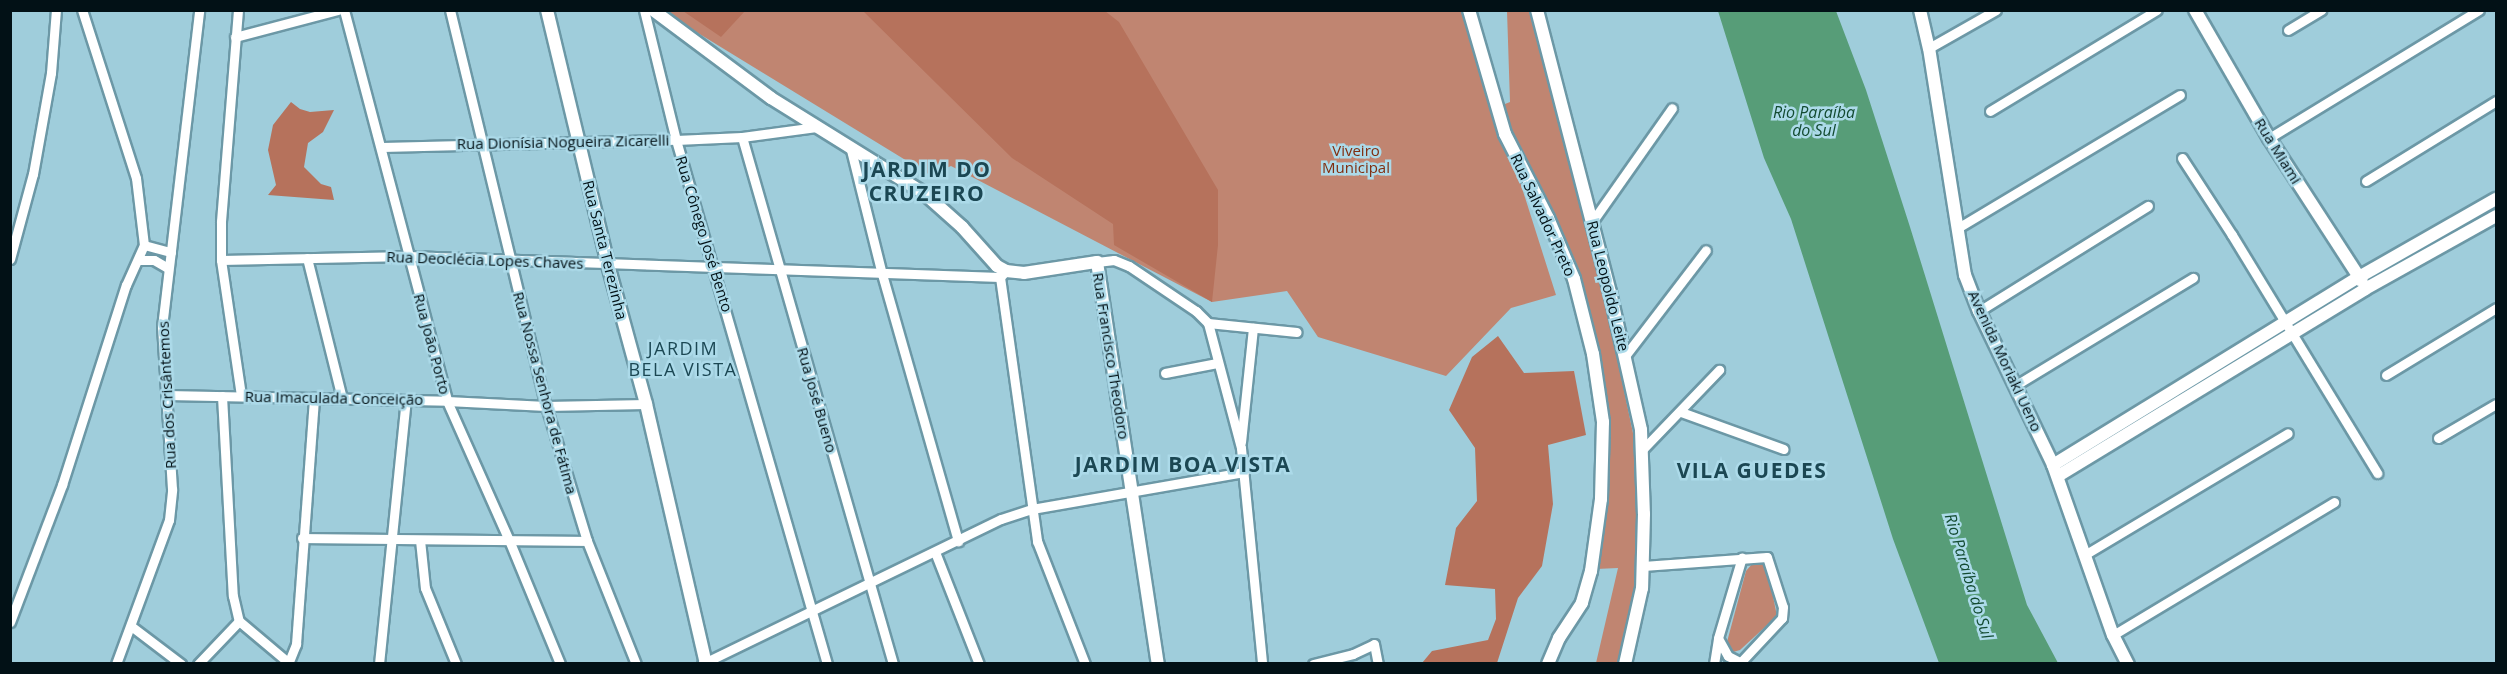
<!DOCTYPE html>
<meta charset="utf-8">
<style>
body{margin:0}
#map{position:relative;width:2507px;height:674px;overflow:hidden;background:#9fcddb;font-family:"Open Sans",sans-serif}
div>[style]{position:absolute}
.green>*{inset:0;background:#c08571}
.forest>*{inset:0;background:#b6725c}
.water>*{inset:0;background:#579d78}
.roads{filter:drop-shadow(2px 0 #6c98a6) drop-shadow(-2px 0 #6c98a6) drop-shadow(0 2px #6c98a6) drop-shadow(0 -2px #6c98a6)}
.street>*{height:9px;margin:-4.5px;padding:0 4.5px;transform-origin:4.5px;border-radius:4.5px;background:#fff}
.secondary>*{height:12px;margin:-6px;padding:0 6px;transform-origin:6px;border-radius:6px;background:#fff}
span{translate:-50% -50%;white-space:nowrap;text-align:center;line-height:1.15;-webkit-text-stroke:5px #acdae9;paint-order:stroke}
.street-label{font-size:15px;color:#021116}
.park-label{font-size:15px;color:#802d0e}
.water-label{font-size:16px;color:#134b31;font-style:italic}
.quarter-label{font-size:18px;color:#1b4753;letter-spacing:1.5px}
.district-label{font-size:21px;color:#1b4753;font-weight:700;letter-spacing:1.5px}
.frame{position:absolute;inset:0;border:12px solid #021116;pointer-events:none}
</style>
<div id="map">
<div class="green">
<div style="clip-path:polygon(662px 11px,1471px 11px,1494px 100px,1556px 295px,1511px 308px,1446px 376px,1318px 337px,1287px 291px,1212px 302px,951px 166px,930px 175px)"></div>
<div style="clip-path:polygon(1507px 11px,1533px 11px,1603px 292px,1633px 433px,1640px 588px,1622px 663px,1596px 663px,1618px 568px,1596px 569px,1607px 510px,1606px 447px,1572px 263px,1500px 106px,1510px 102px)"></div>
<div style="clip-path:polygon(1752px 564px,1762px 563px,1767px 567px,1777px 616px,1740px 650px,1733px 652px,1728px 648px,1727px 642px,1746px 571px)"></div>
</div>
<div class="forest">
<div style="clip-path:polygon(683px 11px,745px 11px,721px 37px)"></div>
<div style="clip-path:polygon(863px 11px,1105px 11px,1119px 22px,1218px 190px,1218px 245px,1212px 302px,1114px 245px,1113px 224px,1012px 158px)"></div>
<div style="clip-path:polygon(291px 102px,300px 109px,310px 112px,334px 110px,323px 132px,308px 143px,304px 167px,321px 184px,331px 187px,334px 200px,268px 195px,276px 185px,268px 150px,273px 125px)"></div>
<div style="clip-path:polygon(1498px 336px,1524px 373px,1574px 371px,1586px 435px,1548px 445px,1553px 504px,1542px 566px,1518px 598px,1497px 663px,1422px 663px,1432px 651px,1488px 640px,1496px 619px,1495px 589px,1445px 585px,1456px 528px,1477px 501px,1475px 448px,1449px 410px,1472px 357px)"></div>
</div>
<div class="water">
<div style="clip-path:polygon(1718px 11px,1836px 11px,1866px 90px,1910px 227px,2027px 605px,2058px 663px,1939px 663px,1893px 539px,1791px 219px,1764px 158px)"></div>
</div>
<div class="roads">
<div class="street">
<div style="left:238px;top:10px;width:213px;rotate:94.6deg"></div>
<div style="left:221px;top:222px;width:38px;rotate:90deg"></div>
<div style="left:221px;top:260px;width:137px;rotate:81.6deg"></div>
<div style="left:344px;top:10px;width:404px;rotate:75.2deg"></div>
<div style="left:447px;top:401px;width:152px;rotate:66deg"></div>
<div style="left:509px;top:540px;width:134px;rotate:67.6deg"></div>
<div style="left:450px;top:10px;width:407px;rotate:76.4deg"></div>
<div style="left:546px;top:406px;width:141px;rotate:73.1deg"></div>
<div style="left:587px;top:541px;width:132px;rotate:68.3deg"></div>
<div style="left:644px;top:10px;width:134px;rotate:76.2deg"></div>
<div style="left:676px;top:140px;width:545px;rotate:73.92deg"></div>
<div style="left:2288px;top:30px;width:39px;rotate:-31deg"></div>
<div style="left:235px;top:37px;width:106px;rotate:-14.7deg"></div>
<div style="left:1929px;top:48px;width:77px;rotate:-29.6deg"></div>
<div style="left:1990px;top:111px;width:195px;rotate:-31.2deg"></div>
<div style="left:742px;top:137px;width:548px;rotate:74.01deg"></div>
<div style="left:2269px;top:138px;width:246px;rotate:-31.4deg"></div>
<div style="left:850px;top:146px;width:132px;rotate:76deg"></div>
<div style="left:882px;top:274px;width:278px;rotate:74.1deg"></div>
<div style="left:382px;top:147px;width:294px;rotate:-1.4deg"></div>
<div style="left:676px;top:140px;width:66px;rotate:-2.6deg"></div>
<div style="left:742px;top:137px;width:75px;rotate:-7.7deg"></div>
<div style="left:2182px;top:158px;width:92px;rotate:57deg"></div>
<div style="left:2232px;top:235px;width:279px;rotate:58.6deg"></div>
<div style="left:2366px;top:181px;width:153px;rotate:-31.6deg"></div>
<div style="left:1592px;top:222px;width:139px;rotate:-54.9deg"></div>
<div style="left:1956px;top:229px;width:261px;rotate:-30.9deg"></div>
<div style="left:144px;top:245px;width:28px;rotate:15deg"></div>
<div style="left:307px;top:258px;width:144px;rotate:76deg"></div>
<div style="left:10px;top:259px;width:88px;rotate:-74.9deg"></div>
<div style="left:33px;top:174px;width:103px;rotate:-79.9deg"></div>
<div style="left:51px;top:73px;width:63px;rotate:-85.5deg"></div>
<div style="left:139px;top:260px;width:15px"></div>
<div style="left:154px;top:260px;width:16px;rotate:30deg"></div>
<div style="left:221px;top:260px;width:187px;rotate:-1.2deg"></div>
<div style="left:408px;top:256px;width:592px;rotate:2.03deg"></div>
<div style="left:1097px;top:262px;width:17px;rotate:-7deg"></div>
<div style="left:1114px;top:260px;width:16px;rotate:22deg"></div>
<div style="left:1129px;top:266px;width:81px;rotate:33.9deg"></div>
<div style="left:1196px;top:311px;width:17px;rotate:45deg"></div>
<div style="left:1208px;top:323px;width:89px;rotate:5.8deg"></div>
<div style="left:1003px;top:274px;width:4px;rotate:135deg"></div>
<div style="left:1000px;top:277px;width:267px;rotate:82deg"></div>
<div style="left:1037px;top:541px;width:132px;rotate:68.7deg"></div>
<div style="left:1979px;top:311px;width:199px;rotate:-31.9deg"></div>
<div style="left:1208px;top:323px;width:129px;rotate:75.2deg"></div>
<div style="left:1241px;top:448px;width:217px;rotate:84.4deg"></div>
<div style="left:1625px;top:356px;width:133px;rotate:-52.6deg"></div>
<div style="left:1165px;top:373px;width:53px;rotate:-10.9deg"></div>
<div style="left:2386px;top:375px;width:129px;rotate:-31.3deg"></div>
<div style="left:2016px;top:385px;width:207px;rotate:-31.2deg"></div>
<div style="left:167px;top:395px;width:280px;rotate:1.2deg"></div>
<div style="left:447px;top:401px;width:99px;rotate:2.9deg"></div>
<div style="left:546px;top:406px;width:100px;rotate:-1.1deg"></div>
<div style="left:222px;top:396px;width:200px;rotate:86.9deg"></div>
<div style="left:233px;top:596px;width:26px;rotate:77deg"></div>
<div style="left:239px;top:621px;width:67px;rotate:40.1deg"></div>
<div style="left:1681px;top:412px;width:109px;rotate:19.9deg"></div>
<div style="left:2438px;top:438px;width:67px;rotate:-30.4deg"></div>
<div style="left:1241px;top:442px;width:115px;rotate:-84deg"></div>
<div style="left:1643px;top:449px;width:110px;rotate:-46.1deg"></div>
<div style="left:302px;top:538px;width:285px;rotate:0.6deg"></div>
<div style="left:420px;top:540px;width:48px;rotate:84.1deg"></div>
<div style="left:425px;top:588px;width:82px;rotate:67.8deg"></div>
<div style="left:935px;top:552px;width:120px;rotate:68.6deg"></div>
<div style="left:2086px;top:554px;width:235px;rotate:-30.9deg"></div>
<div style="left:1643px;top:566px;width:124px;rotate:-4.2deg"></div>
<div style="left:1767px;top:557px;width:52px;rotate:72.3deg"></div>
<div style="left:1783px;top:607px;width:11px;rotate:95deg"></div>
<div style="left:1782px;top:618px;width:63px;rotate:133.1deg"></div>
<div style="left:10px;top:622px;width:147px;rotate:-69.2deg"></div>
<div style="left:62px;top:485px;width:210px;rotate:-72.3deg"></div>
<div style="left:126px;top:285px;width:44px;rotate:-65.8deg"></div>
<div style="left:144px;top:245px;width:67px;rotate:-96.8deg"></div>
<div style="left:136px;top:178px;width:176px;rotate:-107.8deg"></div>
<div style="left:131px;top:626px;width:63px;rotate:37.2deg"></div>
<div style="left:2113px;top:635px;width:258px;rotate:-31deg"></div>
<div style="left:1719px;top:640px;width:18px;rotate:61deg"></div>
<div style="left:1728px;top:656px;width:13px;rotate:27deg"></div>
<div style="left:116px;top:664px;width:153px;rotate:-69.8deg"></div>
<div style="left:169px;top:520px;width:31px;rotate:-84deg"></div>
<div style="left:172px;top:489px;width:162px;rotate:-93.5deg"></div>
<div style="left:162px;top:327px;width:319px;rotate:-83.3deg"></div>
<div style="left:198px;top:664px;width:59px;rotate:-46.4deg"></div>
<div style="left:288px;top:664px;width:22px;rotate:-68deg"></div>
<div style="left:296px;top:644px;width:247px;rotate:-85.8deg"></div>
<div style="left:379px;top:664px;width:265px;rotate:-84.2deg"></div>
<div style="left:702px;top:664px;width:332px;rotate:-25.9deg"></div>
<div style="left:1001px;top:519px;width:33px;rotate:-18deg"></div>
<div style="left:1032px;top:509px;width:215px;rotate:-9.9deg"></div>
<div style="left:1313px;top:664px;width:41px;rotate:-14deg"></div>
<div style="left:1353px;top:654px;width:23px;rotate:-25deg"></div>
<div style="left:1374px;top:644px;width:20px;rotate:79deg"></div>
<div style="left:1714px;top:664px;width:26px;rotate:-81deg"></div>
<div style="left:1718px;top:638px;width:84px;rotate:-73.5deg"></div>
</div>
<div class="secondary">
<div style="left:547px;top:10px;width:262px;rotate:76.5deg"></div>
<div style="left:608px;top:265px;width:144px;rotate:74.7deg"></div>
<div style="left:646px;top:404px;width:267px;rotate:77deg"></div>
<div style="left:653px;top:10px;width:147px;rotate:36.7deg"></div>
<div style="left:771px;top:98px;width:181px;rotate:31.9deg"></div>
<div style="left:925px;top:194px;width:50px;rotate:41.7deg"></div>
<div style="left:962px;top:227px;width:52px;rotate:48.1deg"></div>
<div style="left:997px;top:266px;width:10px;rotate:29deg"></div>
<div style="left:1006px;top:271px;width:18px;rotate:6deg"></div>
<div style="left:1024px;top:273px;width:74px;rotate:-8.6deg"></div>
<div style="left:1097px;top:262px;width:407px;rotate:81.4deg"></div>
<div style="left:1469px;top:10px;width:129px;rotate:73.8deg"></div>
<div style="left:1505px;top:134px;width:94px;rotate:62.9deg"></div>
<div style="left:1548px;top:218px;width:66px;rotate:66.9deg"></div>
<div style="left:1574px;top:279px;width:77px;rotate:75.8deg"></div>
<div style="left:1593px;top:354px;width:69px;rotate:81.6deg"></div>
<div style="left:1603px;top:422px;width:77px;rotate:91.5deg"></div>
<div style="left:1601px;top:499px;width:73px;rotate:97.9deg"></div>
<div style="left:1591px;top:571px;width:33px;rotate:106deg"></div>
<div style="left:1582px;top:603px;width:42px;rotate:123.3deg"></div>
<div style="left:1559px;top:638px;width:28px;rotate:113deg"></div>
<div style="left:1537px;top:10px;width:291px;rotate:75.5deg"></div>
<div style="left:1610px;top:292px;width:141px;rotate:77.3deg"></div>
<div style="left:1641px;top:430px;width:84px;rotate:88deg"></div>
<div style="left:1644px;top:514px;width:74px;rotate:91.5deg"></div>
<div style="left:1642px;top:588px;width:78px;rotate:102.6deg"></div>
<div style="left:1920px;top:10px;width:39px;rotate:77deg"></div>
<div style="left:1929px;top:48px;width:230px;rotate:81deg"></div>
<div style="left:1965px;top:275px;width:39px;rotate:69deg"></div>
<div style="left:1979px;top:311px;width:171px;rotate:64.3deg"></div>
<div style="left:2053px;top:465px;width:180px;rotate:70.6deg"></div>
<div style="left:2113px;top:635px;width:33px;rotate:63deg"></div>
<div style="left:2195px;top:10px;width:148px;rotate:60deg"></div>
<div style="left:2269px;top:138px;width:171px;rotate:57.1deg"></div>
<div style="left:2053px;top:465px;width:359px;rotate:-31.6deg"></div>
<div style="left:2359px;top:277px;width:158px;rotate:-29.7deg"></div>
<div style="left:2058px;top:476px;width:359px;rotate:-31.3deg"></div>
<div style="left:2365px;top:289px;width:150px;rotate:-29.1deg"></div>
</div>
</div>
<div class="street-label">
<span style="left:563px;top:142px;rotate:-1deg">Rua Dionísia Nogueira Zicarelli</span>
<span style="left:2278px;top:151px;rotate:58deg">Rua Miami</span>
<span style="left:1543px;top:215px;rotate:65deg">Rua Salvador Preto</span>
<span style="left:704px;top:234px;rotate:73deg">Rua Cônego José Bento</span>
<span style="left:605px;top:250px;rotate:76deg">Rua Santa Terezinha</span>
<span style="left:485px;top:260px;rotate:2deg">Rua Deoclécia Lopes Chaves</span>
<span style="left:1608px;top:286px;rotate:76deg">Rua Leopoldo Leite</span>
<span style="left:432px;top:344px;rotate:75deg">Rua João Porto</span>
<span style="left:1111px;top:356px;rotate:81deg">Rua Francisco Theodoro</span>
<span style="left:2005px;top:361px;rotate:65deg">Avenida Moriaki Ueno</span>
<span style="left:545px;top:393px;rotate:75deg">Rua Nossa Senhora de Fátima</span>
<span style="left:167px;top:395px;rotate:-93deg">Rua dos Crisântemos</span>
<span style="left:334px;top:398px;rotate:1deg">Rua Imaculada Conceição</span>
<span style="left:817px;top:400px;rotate:74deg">Rua José Bueno</span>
</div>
<div class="park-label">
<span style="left:1356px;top:159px">Viveiro<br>Municipal</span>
</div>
<div class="water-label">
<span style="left:1814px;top:121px">Rio Paraíba<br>do Sul</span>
<span style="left:1969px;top:576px;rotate:73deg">Rio Paraíba do Sul</span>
</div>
<div class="quarter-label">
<span style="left:683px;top:359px">JARDIM<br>BELA VISTA</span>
</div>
<div class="district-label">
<span style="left:927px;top:181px">JARDIM DO<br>CRUZEIRO</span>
<span style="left:1183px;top:464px">JARDIM BOA VISTA</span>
<span style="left:1752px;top:470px">VILA GUEDES</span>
</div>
<div class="frame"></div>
</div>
